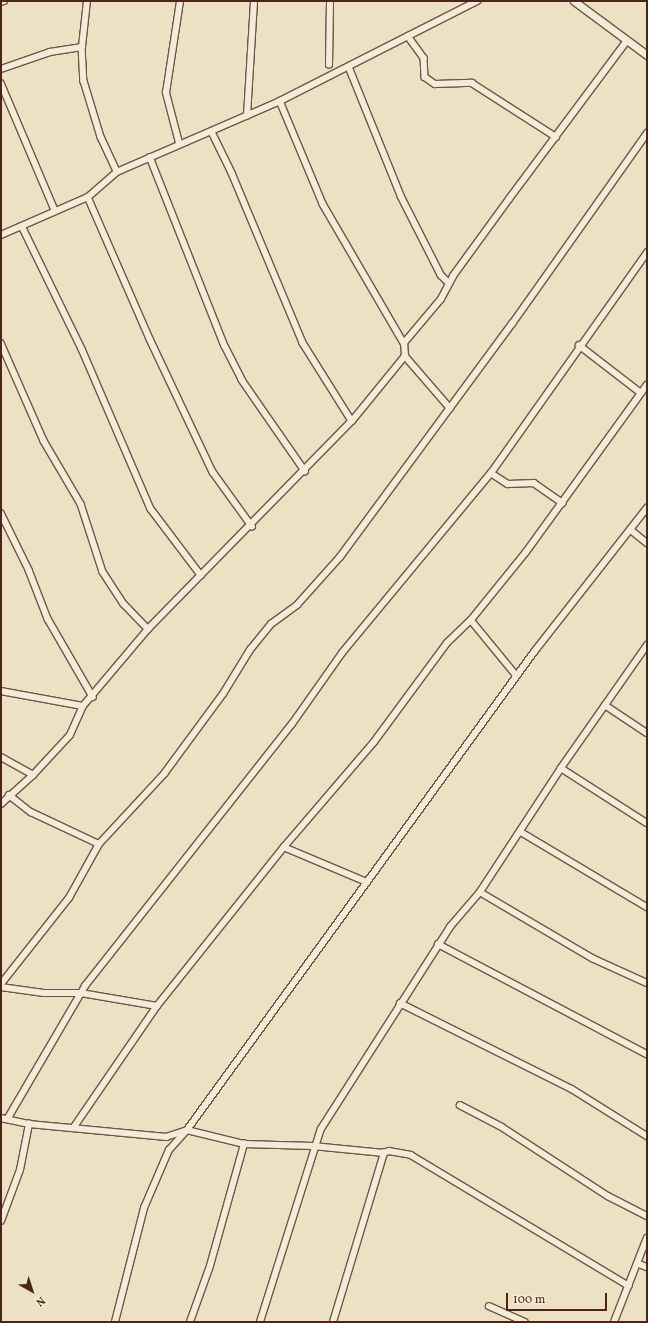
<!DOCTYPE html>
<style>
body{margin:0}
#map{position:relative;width:648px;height:1323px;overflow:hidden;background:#ece2c3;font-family:Vollkorn,serif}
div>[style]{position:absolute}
.roads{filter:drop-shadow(1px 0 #725544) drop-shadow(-1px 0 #725544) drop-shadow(0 1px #725544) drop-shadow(0 -1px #725544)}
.minor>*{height:5.5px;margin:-2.75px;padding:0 2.75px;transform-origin:2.75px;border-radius:2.75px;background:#f3ecd8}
.tertiary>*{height:7px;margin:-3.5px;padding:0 3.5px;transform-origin:3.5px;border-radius:3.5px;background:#f3ecd8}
span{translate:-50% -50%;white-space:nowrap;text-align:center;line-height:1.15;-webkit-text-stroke:3px #f3ecd8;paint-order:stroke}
.frame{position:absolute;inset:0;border:2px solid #492619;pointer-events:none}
.north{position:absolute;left:12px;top:1271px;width:40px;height:40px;-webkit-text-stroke:3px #f3ecd8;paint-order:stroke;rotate:141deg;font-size:11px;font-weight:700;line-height:16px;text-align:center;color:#492619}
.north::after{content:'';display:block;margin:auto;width:14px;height:18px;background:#492619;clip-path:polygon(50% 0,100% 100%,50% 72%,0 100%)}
.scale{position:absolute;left:506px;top:1293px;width:101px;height:18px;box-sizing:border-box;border:2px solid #492619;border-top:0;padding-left:5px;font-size:12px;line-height:14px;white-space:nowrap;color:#492619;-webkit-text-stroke:3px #f3ecd8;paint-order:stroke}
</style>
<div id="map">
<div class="roads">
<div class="minor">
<div style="left:1px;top:2px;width:3px;rotate:-18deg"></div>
<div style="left:408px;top:36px;width:27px;rotate:54deg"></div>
<div style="left:424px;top:58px;width:19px;rotate:87deg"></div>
<div style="left:425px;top:77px;width:12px;rotate:35deg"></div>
<div style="left:435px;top:84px;width:37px;rotate:-2deg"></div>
<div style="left:472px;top:83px;width:100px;rotate:32.7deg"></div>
<div style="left:82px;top:47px;width:34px;rotate:87deg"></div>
<div style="left:84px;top:81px;width:59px;rotate:73.1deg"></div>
<div style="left:101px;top:137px;width:38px;rotate:65deg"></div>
<div style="left:329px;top:65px;width:64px;rotate:-89.1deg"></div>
<div style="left:349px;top:67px;width:139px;rotate:68deg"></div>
<div style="left:401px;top:196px;width:89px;rotate:63.1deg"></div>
<div style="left:441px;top:275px;width:11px;rotate:45deg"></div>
<div style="left:1px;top:69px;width:52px;rotate:-19.1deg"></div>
<div style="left:50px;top:52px;width:32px;rotate:-9deg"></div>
<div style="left:82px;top:47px;width:46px;rotate:-83.8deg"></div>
<div style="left:1px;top:83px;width:138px;rotate:67deg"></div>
<div style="left:280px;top:101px;width:112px;rotate:67.3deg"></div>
<div style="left:323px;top:204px;width:161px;rotate:59.8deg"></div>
<div style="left:247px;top:116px;width:115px;rotate:-86.5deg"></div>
<div style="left:212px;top:132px;width:46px;rotate:64deg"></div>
<div style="left:232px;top:173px;width:184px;rotate:67.3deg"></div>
<div style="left:303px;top:343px;width:92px;rotate:57.9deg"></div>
<div style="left:179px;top:143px;width:52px;rotate:-104.6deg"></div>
<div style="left:166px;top:93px;width:93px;rotate:-81.3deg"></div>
<div style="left:150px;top:157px;width:203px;rotate:68.4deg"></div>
<div style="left:225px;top:346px;width:38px;rotate:63deg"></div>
<div style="left:242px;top:380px;width:111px;rotate:55.3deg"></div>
<div style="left:88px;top:197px;width:155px;rotate:66.4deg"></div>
<div style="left:150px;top:339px;width:147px;rotate:64.7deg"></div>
<div style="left:213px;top:472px;width:67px;rotate:54.2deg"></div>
<div style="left:22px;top:226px;width:137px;rotate:64deg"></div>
<div style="left:82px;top:349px;width:174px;rotate:66.7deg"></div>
<div style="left:151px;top:509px;width:83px;rotate:52.9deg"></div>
<div style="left:1px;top:235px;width:95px;rotate:-23.6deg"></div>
<div style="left:88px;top:197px;width:38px;rotate:-41deg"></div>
<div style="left:117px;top:172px;width:178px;rotate:-23.5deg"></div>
<div style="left:280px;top:101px;width:221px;rotate:-26.9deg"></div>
<div style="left:1px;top:343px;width:107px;rotate:66.3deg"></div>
<div style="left:44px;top:441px;width:73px;rotate:59.6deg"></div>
<div style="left:81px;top:504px;width:71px;rotate:72.1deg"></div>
<div style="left:103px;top:572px;width:38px;rotate:57deg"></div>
<div style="left:124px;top:604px;width:35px;rotate:46deg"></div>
<div style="left:579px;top:345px;width:78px;rotate:37.7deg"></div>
<div style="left:405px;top:356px;width:69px;rotate:49.1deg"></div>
<div style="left:491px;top:473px;width:20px;rotate:33deg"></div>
<div style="left:508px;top:484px;width:26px;rotate:-2deg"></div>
<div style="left:534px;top:483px;width:35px;rotate:35deg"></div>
<div style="left:1px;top:513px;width:64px;rotate:63.8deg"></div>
<div style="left:29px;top:570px;width:53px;rotate:68.8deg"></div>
<div style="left:48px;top:619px;width:90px;rotate:60deg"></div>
<div style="left:631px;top:530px;width:21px;rotate:39deg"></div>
<div style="left:471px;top:620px;width:72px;rotate:50.6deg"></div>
<div style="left:1px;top:691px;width:83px;rotate:10.4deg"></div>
<div style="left:605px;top:705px;width:50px;rotate:33.7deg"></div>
<div style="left:1px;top:757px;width:37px;rotate:29deg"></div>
<div style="left:561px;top:768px;width:102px;rotate:32.6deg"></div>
<div style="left:9px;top:795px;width:28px;rotate:38deg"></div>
<div style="left:31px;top:812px;width:75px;rotate:25.2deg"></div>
<div style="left:1px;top:804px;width:43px;rotate:-42.2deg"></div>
<div style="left:33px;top:775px;width:54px;rotate:-47.2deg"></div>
<div style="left:70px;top:735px;width:32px;rotate:-66deg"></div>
<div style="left:83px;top:706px;width:101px;rotate:-49.8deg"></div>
<div style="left:148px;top:629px;width:291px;rotate:-45.6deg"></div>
<div style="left:352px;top:421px;width:84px;rotate:-50.8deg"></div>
<div style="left:405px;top:356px;width:13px;rotate:-94deg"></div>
<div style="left:404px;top:343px;width:57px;rotate:-49.9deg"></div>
<div style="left:441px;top:299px;width:26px;rotate:-62deg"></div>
<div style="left:453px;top:276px;width:95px;rotate:-54deg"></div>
<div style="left:509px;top:199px;width:196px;rotate:-53.3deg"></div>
<div style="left:521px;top:832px;width:147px;rotate:30.8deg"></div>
<div style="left:284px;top:847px;width:90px;rotate:22.9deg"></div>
<div style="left:480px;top:892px;width:130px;rotate:30.5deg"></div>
<div style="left:592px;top:958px;width:60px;rotate:24.4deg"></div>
<div style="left:438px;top:944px;width:236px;rotate:27.8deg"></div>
<div style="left:1px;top:984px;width:110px;rotate:-51.7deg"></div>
<div style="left:69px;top:898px;width:62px;rotate:-60.9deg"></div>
<div style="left:99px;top:844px;width:96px;rotate:-47.1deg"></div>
<div style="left:164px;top:774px;width:99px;rotate:-53.6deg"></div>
<div style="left:223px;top:694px;width:52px;rotate:-58.5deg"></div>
<div style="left:250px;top:650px;width:33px;rotate:-51deg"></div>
<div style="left:271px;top:624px;width:32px;rotate:-36deg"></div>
<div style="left:297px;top:605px;width:64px;rotate:-48.1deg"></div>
<div style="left:340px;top:557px;width:290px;rotate:-53.6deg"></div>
<div style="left:512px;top:324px;width:234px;rotate:-54.7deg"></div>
<div style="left:1px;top:987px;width:43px;rotate:7.9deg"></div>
<div style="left:44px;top:993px;width:37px"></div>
<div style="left:81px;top:993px;width:77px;rotate:9.7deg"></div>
<div style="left:400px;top:1003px;width:192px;rotate:26.6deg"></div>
<div style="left:572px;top:1089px;width:89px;rotate:32.1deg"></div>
<div style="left:460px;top:1105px;width:47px;rotate:27.6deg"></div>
<div style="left:502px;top:1127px;width:126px;rotate:33.1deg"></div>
<div style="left:608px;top:1196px;width:44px;rotate:27.1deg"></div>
<div style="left:1px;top:1118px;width:29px;rotate:12deg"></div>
<div style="left:29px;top:1124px;width:138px;rotate:5.4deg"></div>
<div style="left:166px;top:1137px;width:22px;rotate:-18deg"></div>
<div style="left:187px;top:1130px;width:59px;rotate:13.8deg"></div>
<div style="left:244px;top:1144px;width:69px;rotate:1.7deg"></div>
<div style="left:313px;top:1146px;width:71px;rotate:5.6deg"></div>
<div style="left:384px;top:1153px;width:5px;rotate:-22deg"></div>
<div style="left:389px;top:1151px;width:22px;rotate:10deg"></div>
<div style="left:411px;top:1155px;width:254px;rotate:31deg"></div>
<div style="left:8px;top:1118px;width:153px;rotate:-59.7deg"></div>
<div style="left:85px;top:986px;width:334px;rotate:-51.7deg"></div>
<div style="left:292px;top:724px;width:87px;rotate:-54.8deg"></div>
<div style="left:342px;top:653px;width:234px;rotate:-50.4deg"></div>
<div style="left:491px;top:473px;width:270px;rotate:-54.7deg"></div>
<div style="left:74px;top:1127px;width:147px;rotate:-55.6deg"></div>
<div style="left:157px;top:1006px;width:203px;rotate:-51.4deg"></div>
<div style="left:284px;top:847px;width:138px;rotate:-49.4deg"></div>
<div style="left:374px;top:742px;width:123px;rotate:-53.6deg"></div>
<div style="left:447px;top:643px;width:33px;rotate:-44deg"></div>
<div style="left:471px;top:620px;width:87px;rotate:-51deg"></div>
<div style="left:526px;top:552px;width:206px;rotate:-54.1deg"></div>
<div style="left:1px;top:1221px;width:54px;rotate:-69.6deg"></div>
<div style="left:20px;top:1170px;width:47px;rotate:-78.9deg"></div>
<div style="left:639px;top:1264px;width:9px;rotate:21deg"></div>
<div style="left:489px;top:1306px;width:39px;rotate:24deg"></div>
<div style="left:115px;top:1322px;width:118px;rotate:-75.7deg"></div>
<div style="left:144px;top:1208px;width:63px;rotate:-66.7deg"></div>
<div style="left:169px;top:1150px;width:27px;rotate:-48deg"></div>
<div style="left:187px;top:1130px;width:591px;rotate:-54.02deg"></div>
<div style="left:534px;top:652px;width:183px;rotate:-51.9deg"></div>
<div style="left:190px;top:1322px;width:59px;rotate:-70.3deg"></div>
<div style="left:210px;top:1266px;width:127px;rotate:-74.4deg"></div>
<div style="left:260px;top:1322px;width:202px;rotate:-72.5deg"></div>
<div style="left:321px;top:1129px;width:240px;rotate:-57.4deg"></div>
<div style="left:450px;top:927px;width:46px;rotate:-49.4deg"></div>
<div style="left:480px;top:892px;width:148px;rotate:-56.8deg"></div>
<div style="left:561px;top:768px;width:150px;rotate:-55deg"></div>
<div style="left:333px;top:1322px;width:177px;rotate:-73.2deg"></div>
<div style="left:614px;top:1322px;width:90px;rotate:-68.6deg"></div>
</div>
<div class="tertiary">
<div style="left:574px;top:1px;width:91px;rotate:36.5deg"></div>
</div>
</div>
<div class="frame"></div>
<div class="north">N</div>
<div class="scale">100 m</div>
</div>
